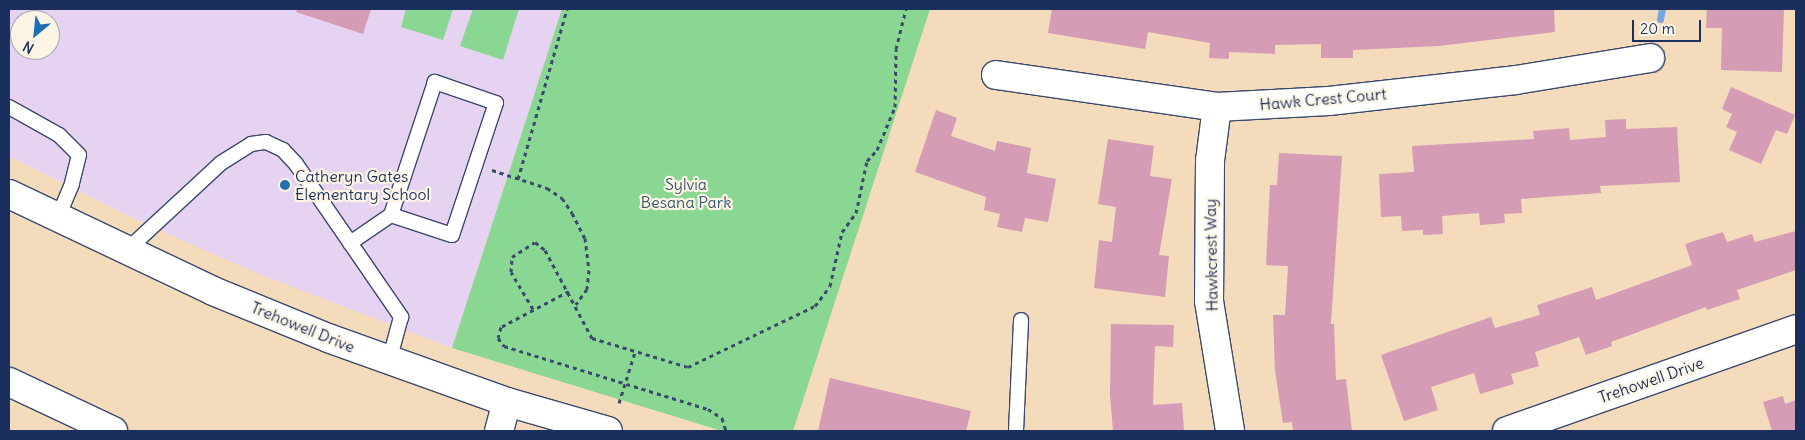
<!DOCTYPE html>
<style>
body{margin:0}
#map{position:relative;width:1805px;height:440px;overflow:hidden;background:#f3dbbc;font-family:Delius,sans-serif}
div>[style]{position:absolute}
.built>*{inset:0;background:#e5d3f1}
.green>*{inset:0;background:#8ad693}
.stream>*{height:7px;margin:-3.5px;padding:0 3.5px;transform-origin:3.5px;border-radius:3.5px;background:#76a7e1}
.building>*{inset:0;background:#d59cb5}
.path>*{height:3px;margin-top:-1.5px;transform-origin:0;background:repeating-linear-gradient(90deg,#3b496c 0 4px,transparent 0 8px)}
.roads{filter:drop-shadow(1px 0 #3b496c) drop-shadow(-1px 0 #3b496c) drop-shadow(0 1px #3b496c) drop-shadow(0 -1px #3b496c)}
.service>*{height:14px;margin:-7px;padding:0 7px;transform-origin:7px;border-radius:7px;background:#fff}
.minor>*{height:28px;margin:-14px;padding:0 14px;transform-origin:14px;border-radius:14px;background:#fff}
.tertiary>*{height:28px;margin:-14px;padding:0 14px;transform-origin:14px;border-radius:14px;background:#fff}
.dots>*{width:14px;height:14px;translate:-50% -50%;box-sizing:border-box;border:2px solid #fcf5e5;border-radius:50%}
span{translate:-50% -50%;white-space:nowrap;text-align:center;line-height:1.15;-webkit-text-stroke:4.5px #fcf5e5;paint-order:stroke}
.street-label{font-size:16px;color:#1b2f5e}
.poi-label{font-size:16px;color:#1b2f5e}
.left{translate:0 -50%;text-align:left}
.park-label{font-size:16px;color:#37596b}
.frame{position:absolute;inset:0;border:10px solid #1b2f5e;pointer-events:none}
.north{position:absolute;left:10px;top:10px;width:50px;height:50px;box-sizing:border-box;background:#fcf5e5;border:1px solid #a2a6af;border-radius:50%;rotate:208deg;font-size:14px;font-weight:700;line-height:20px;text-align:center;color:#1b2f5e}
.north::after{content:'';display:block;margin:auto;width:18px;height:22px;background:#1f6fb2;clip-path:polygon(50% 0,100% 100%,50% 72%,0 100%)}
.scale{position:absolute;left:1632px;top:20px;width:69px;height:22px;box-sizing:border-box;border:2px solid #1b2f5e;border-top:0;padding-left:6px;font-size:15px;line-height:18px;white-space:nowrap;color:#1b2f5e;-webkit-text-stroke:4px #fcf5e5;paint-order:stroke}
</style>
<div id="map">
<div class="built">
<div style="clip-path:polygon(evenodd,9px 9px,562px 9px,452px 348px,254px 272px,146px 224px,9px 156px,9px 9px,20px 20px,50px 20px,50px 50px,20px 50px,20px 20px)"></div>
</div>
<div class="green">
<div style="clip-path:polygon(406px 9px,453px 9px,443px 40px,401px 27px)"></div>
<div style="clip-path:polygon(473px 9px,519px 9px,503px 60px,460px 46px)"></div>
<div style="clip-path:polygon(562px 9px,930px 9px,793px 431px,722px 431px,452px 348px)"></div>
</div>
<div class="stream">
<div style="left:1660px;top:19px;width:10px;rotate:-79deg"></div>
</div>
<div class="building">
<div style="clip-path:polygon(297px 9px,371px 9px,363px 34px,296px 12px)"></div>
<div style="clip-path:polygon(1052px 9px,1554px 9px,1555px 32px,1439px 46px,1353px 50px,1353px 58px,1321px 58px,1321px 44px,1275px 45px,1275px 54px,1229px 52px,1229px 59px,1209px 58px,1210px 43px,1148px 32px,1145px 49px,1048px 33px)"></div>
<div style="clip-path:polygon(1707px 9px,1784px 9px,1782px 72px,1721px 70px,1722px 28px,1706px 28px)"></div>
<div style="clip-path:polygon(1731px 87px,1795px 115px,1787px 134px,1776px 130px,1761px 164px,1729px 150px,1737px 132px,1726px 127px,1732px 114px,1722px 109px)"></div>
<div style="clip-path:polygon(936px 110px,957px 118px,951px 136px,995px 151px,997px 141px,1031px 148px,1027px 173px,1056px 179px,1048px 222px,1025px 218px,1022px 232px,997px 227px,1000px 214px,984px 210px,986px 197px,915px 172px)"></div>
<div style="clip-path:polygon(1626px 119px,1626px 129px,1677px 127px,1680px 182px,1600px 186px,1601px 193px,1521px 199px,1522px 213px,1504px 214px,1505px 223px,1480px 225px,1479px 213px,1442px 216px,1443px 234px,1423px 235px,1423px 230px,1402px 231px,1401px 216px,1381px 217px,1379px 174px,1414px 172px,1412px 146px,1534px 139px,1533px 131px,1569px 128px,1570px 140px,1606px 137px,1605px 120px)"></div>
<div style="clip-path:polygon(1108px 139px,1154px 146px,1150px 176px,1172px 179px,1159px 255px,1169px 256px,1165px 297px,1094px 288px,1099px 240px,1112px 242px,1116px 207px,1098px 204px)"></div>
<div style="clip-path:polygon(1279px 153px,1342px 156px,1331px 324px,1334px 324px,1336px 380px,1346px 379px,1352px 431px,1293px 431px,1292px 422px,1283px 423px,1275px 371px,1273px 315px,1285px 315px,1288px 266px,1266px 265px,1270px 185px,1277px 185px)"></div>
<div style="clip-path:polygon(1796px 231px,1796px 270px,1737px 290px,1740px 299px,1707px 310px,1706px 307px,1611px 342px,1612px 346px,1586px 355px,1579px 337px,1535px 352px,1539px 366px,1511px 374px,1514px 384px,1480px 394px,1474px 373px,1431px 387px,1438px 410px,1404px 421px,1381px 355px,1491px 317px,1495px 328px,1540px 315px,1537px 305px,1592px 287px,1596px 300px,1692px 265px,1685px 244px,1723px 232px,1727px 242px,1752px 234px,1755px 242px)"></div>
<div style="clip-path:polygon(1111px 324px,1174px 325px,1173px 347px,1155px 346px,1153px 405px,1182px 403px,1184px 431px,1113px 431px,1110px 395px)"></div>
<div style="clip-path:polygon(830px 378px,971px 411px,966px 431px,818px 431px)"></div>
<div style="clip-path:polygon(1783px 396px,1785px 404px,1796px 400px,1796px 431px,1772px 431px,1763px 402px)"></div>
</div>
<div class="path">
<div style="left:492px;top:170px;width:58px;rotate:18.1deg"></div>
<div style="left:547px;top:188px;width:18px;rotate:34deg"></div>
<div style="left:562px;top:198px;width:18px;rotate:56deg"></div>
<div style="left:572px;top:213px;width:28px;rotate:63deg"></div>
<div style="left:585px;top:238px;width:32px;rotate:83deg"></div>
<div style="left:589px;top:270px;width:19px;rotate:96deg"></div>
<div style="left:587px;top:289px;width:19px;rotate:126deg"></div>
<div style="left:518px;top:179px;width:177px;rotate:-73.9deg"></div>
<div style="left:569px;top:291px;width:77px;rotate:152.1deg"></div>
<div style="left:501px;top:327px;width:11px;rotate:105deg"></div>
<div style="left:498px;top:338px;width:10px;rotate:53deg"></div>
<div style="left:504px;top:346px;width:214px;rotate:17.2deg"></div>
<div style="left:708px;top:409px;width:17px;rotate:33deg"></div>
<div style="left:722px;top:418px;width:14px;rotate:73deg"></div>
<div style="left:533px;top:309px;width:43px;rotate:-120.7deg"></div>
<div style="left:511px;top:272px;width:15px;rotate:-86deg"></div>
<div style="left:512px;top:257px;width:27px;rotate:-33deg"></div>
<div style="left:535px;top:242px;width:13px;rotate:39deg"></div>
<div style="left:545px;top:250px;width:100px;rotate:61.9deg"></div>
<div style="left:592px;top:338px;width:100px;rotate:16.8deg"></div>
<div style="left:688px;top:367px;width:141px;rotate:-25.7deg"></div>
<div style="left:815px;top:306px;width:25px;rotate:-53deg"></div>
<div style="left:830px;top:286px;width:55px;rotate:-77.5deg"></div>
<div style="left:842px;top:232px;width:24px;rotate:-54deg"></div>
<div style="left:856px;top:213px;width:53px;rotate:-78.1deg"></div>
<div style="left:867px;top:161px;width:15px;rotate:-48deg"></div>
<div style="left:877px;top:150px;width:47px;rotate:-67.3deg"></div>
<div style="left:895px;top:107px;width:58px;rotate:-89deg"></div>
<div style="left:896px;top:49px;width:41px;rotate:-76deg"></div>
<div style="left:619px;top:403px;width:53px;rotate:-72.6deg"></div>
</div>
<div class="roads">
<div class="service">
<div style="left:9px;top:107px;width:57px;rotate:29.2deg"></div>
<div style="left:59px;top:135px;width:28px;rotate:45deg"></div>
<div style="left:79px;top:155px;width:30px;rotate:104deg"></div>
<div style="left:72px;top:184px;width:38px;rotate:113deg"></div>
<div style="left:350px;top:243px;width:50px;rotate:-34.3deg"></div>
<div style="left:391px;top:215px;width:64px;rotate:18.2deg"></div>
<div style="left:452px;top:235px;width:139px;rotate:-71.6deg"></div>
<div style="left:496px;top:103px;width:65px;rotate:-161deg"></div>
<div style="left:435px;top:82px;width:140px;rotate:108.3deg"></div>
<div style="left:126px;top:251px;width:129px;rotate:-42.8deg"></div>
<div style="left:221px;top:163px;width:36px;rotate:-32deg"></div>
<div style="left:251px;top:144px;width:15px;rotate:-8deg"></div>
<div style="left:266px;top:142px;width:19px;rotate:25deg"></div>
<div style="left:283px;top:150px;width:19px;rotate:47deg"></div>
<div style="left:296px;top:164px;width:186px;rotate:55.5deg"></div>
<div style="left:401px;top:317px;width:46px;rotate:105.3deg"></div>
<div style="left:1016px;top:431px;width:111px;rotate:-87.4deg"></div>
</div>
<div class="minor">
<div style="left:996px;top:75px;width:223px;rotate:8.2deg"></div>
<div style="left:1217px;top:107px;width:112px;rotate:-3.1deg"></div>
<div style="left:1329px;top:101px;width:188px;rotate:-6.4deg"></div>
<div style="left:1516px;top:80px;width:136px;rotate:-9.3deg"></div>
<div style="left:1217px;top:107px;width:54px;rotate:97.4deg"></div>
<div style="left:1210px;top:161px;width:140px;rotate:90.4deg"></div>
<div style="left:1209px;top:301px;width:132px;rotate:80.8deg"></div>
<div style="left:9px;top:382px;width:115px;rotate:25.2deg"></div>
<div style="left:499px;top:431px;width:30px;rotate:-75deg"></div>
<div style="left:1507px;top:431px;width:306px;rotate:-19.4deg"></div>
</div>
<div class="tertiary">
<div style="left:9px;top:194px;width:226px;rotate:25.4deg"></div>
<div style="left:213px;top:291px;width:124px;rotate:22.2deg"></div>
<div style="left:328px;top:338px;width:190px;rotate:19.7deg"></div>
<div style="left:507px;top:402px;width:105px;rotate:16deg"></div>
</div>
</div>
<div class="dots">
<div style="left:285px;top:185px;background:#1f6fb2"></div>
</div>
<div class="street-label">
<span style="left:1323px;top:99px;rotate:-5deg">Hawk Crest Court</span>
<span style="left:1211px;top:255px;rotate:-91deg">Hawkcrest Way</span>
<span style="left:303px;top:327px;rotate:22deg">Trehowell Drive</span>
<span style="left:1651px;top:380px;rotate:-19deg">Trehowell Drive</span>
</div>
<div class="poi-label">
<span class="left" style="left:295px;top:185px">Catheryn Gates<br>Elementary School</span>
</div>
<div class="park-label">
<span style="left:686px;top:193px">Sylvia<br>Besana Park</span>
</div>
<div class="frame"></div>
<div class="north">N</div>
<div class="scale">20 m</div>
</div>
